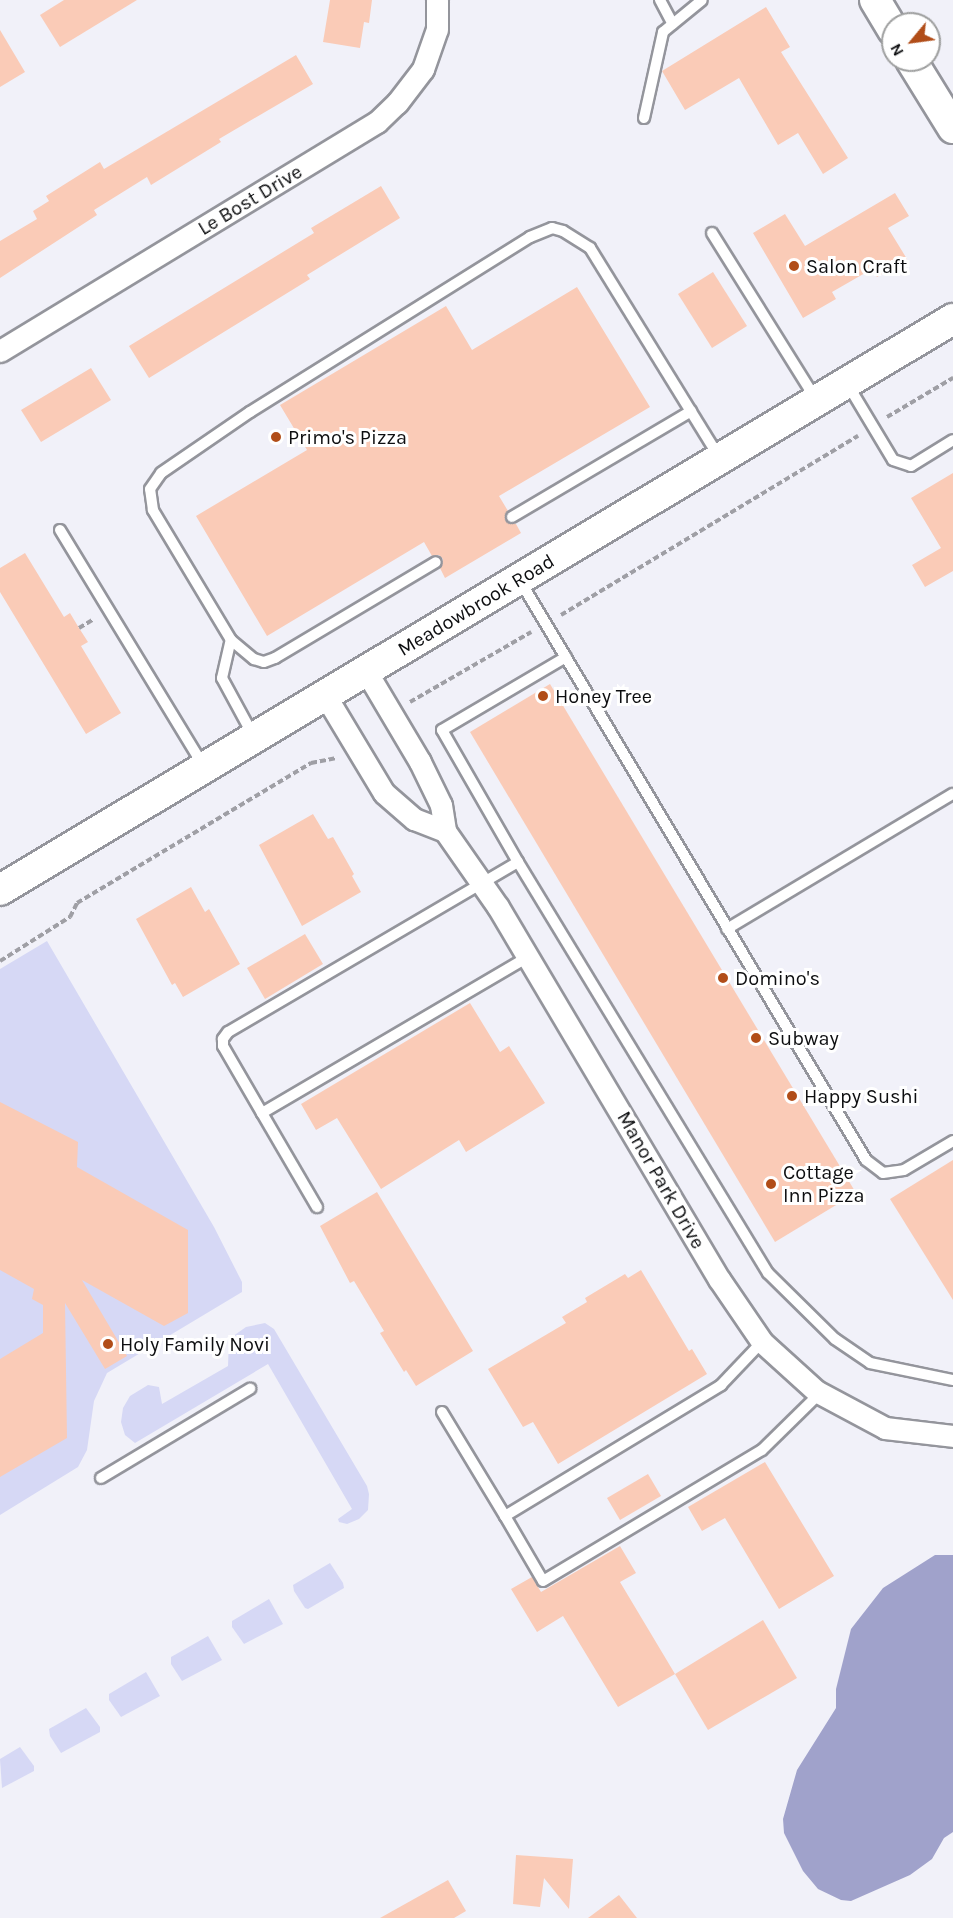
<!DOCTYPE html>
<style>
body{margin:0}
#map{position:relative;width:953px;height:1918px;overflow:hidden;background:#f1f1f9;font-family:Karla,sans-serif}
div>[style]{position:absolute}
.green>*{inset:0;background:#d6d8f5}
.water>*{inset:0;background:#a0a2cb}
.building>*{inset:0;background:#facbb7}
.path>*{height:4px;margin-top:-2px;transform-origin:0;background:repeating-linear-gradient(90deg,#9f9fa5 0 6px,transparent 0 9px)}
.roads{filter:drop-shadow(2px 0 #94959c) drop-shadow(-2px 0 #94959c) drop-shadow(0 2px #94959c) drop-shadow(0 -2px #94959c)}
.lane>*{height:10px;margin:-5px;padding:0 5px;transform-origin:5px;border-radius:5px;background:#fff}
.street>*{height:21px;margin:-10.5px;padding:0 10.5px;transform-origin:10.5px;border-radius:10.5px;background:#fff}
.secondary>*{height:30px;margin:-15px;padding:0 15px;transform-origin:15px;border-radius:15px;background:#fff}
.dots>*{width:16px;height:16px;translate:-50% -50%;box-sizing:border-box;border:3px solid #fff;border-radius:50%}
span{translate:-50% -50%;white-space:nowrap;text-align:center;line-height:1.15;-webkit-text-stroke:6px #fff;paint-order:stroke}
.street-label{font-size:20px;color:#0d0e10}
.poi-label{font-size:20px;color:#0d0e10}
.left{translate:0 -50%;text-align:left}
.north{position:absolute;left:881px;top:12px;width:60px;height:60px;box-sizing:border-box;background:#fff;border:2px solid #9e9f9f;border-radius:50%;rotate:241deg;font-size:16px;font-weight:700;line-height:24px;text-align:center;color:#0d0e10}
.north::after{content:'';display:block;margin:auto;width:21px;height:27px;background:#b14d18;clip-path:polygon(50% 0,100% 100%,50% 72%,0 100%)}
</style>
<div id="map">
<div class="green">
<div style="clip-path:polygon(47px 941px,214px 1227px,242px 1282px,242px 1292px,107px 1373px,94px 1401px,87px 1450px,78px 1467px,0 1515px,0 969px)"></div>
<div style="clip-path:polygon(265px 1323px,274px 1329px,367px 1486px,369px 1494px,368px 1510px,359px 1519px,347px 1524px,339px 1522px,338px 1519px,352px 1509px,268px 1364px,135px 1443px,125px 1435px,121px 1422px,123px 1408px,130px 1396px,148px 1385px,159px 1387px,162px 1404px,228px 1366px,229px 1339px,246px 1327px)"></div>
<div style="clip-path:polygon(330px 1563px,343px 1583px,344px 1588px,308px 1609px,305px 1608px,294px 1591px,293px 1585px)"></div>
<div style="clip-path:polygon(269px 1599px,283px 1624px,244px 1644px,232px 1627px,232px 1621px)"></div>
<div style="clip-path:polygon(208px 1636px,222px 1660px,182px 1681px,171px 1664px,171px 1657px)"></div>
<div style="clip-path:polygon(146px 1672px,160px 1696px,121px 1717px,109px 1700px,109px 1694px)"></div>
<div style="clip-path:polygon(86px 1708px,100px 1727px,100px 1732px,61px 1753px,50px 1736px,49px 1729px)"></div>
<div style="clip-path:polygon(20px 1747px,34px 1766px,34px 1771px,2px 1788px,0 1759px)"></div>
</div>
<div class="water">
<div style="clip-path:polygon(935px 1555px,953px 1555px,953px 1832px,944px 1838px,932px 1859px,910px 1875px,851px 1901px,841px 1900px,818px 1889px,803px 1871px,784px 1833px,783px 1819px,797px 1770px,836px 1708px,836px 1689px,851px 1629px,883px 1588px)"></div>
</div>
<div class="building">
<div style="clip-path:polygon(64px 0,137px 0,60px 47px,40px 15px)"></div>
<div style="clip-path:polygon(330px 0,372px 0,369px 23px,364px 22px,360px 48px,323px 42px)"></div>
<div style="clip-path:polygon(766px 7px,790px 47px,781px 52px,848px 158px,823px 174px,798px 133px,778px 145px,739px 78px,685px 110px,662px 71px)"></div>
<div style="clip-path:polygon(0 30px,25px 72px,0 87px)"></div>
<div style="clip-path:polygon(296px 55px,313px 84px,219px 139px,221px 142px,151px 185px,147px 177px,94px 210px,97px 215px,0 278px,0 241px,37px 219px,33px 211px,49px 201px,46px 196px,100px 162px,104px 169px)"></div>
<div style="clip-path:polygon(381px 186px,400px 218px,307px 275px,310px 279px,149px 378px,129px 346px,314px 233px,311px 228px)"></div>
<div style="clip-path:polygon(895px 193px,909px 216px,888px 228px,907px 259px,877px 277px,872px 269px,832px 292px,836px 299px,803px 318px,753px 233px,785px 214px,805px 246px)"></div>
<div style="clip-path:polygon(713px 272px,747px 326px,712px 348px,678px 294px)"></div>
<div style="clip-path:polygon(577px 287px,650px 407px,499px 496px,508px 511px,505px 516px,506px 521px,516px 524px,521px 533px,445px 578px,440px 568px,443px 559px,439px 555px,432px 556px,424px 542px,267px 636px,196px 516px,307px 450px,280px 405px,446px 306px,472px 350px)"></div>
<div style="clip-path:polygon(91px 368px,111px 400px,41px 442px,21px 410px)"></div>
<div style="clip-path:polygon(953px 473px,953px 571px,925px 587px,912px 565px,941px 548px,911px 498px)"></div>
<div style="clip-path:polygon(25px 553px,64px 617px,70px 613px,79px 628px,88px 642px,81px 646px,121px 713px,86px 734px,0 592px,0 568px)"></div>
<div style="clip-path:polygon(550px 684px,856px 1193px,775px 1242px,470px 732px)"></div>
<div style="clip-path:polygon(313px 814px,328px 839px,333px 837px,354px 874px,352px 876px,361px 892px,302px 926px,259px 845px)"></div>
<div style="clip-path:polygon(191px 887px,205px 912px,209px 909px,240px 964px,183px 997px,175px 983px,172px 985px,136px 919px)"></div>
<div style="clip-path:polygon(305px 934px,323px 964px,265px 999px,247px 968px)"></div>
<div style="clip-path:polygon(470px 1003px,500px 1052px,509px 1046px,545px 1103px,466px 1152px,459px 1140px,381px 1189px,337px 1118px,316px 1130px,301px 1104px)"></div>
<div style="clip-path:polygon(0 1102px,78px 1142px,77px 1167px,188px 1230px,188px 1313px,164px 1326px,82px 1280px,127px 1356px,105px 1369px,65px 1303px,67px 1438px,0 1477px,0 1359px,43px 1333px,43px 1305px,32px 1299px,34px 1289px,0 1270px)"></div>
<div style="clip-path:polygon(953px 1160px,953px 1300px,890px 1199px)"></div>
<div style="clip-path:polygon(377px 1192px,473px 1351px,416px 1386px,406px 1370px,404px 1372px,380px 1333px,384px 1331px,354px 1281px,350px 1283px,320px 1226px)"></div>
<div style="clip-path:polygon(641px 1270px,689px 1351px,692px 1349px,707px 1374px,558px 1464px,533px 1422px,523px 1427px,488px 1369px,566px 1323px,562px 1317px,587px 1302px,585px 1298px,625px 1274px,628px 1278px)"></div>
<div style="clip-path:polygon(765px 1462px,834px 1576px,779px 1609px,725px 1518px,702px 1531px,688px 1507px)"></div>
<div style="clip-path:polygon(648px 1474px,661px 1496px,620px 1520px,607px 1498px)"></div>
<div style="clip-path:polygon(620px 1546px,636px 1573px,620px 1582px,675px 1674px,618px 1707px,563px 1616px,537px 1632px,511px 1589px,532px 1577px,541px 1592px)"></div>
<div style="clip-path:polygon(763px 1620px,797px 1678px,708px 1730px,675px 1674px)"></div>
<div style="clip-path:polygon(516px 1855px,573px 1859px,569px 1909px,544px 1878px,540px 1907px,513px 1904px)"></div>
<div style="clip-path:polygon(448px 1880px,466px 1911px,454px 1918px,380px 1918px)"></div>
<div style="clip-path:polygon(619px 1895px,637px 1918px,588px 1918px)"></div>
</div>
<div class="path">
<div style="left:887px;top:417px;width:77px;rotate:-30.6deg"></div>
<div style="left:561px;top:615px;width:347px;rotate:-31.1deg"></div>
<div style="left:79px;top:628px;width:17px;rotate:-31deg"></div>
<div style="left:410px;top:702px;width:140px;rotate:-30deg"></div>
<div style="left:0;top:961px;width:83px;rotate:-32.2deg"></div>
<div style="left:70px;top:917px;width:16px;rotate:-63deg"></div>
<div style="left:77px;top:903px;width:273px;rotate:-30.9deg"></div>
<div style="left:311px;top:763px;width:26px;rotate:-11deg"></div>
</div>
<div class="roads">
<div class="lane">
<div style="left:660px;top:0;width:27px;rotate:62deg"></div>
<div style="left:644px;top:118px;width:88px;rotate:-77.5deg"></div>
<div style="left:663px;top:32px;width:50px;rotate:-39.4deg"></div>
<div style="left:712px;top:233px;width:195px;rotate:58deg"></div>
<div style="left:848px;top:385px;width:87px;rotate:59deg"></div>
<div style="left:893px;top:460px;width:19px;rotate:18deg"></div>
<div style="left:911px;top:466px;width:49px;rotate:-31.8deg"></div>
<div style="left:512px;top:517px;width:208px;rotate:-30.6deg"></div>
<div style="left:60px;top:530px;width:277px;rotate:58.7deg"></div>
<div style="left:519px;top:579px;width:677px;rotate:59.15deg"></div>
<div style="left:866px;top:1160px;width:21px;rotate:37deg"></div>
<div style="left:883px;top:1173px;width:21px;rotate:-8deg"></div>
<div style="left:904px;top:1170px;width:57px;rotate:-30.6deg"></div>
<div style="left:231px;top:640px;width:30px;rotate:40deg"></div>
<div style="left:254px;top:659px;width:10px;rotate:17deg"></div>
<div style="left:264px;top:662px;width:12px;rotate:-20deg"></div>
<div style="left:275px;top:658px;width:187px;rotate:-30.8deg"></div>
<div style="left:566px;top:657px;width:144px;rotate:149.5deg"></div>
<div style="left:442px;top:730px;width:152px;rotate:60.1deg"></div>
<div style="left:518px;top:862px;width:481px;rotate:58.7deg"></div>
<div style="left:768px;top:1273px;width:94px;rotate:44.6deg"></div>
<div style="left:835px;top:1339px;width:42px;rotate:34.4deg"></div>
<div style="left:870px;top:1363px;width:85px;rotate:11.6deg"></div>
<div style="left:254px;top:737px;width:67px;rotate:-118.5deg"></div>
<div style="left:222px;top:678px;width:39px;rotate:-77deg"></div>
<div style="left:231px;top:640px;width:152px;rotate:-121deg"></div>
<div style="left:153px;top:510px;width:21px;rotate:-98deg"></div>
<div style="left:150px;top:489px;width:19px;rotate:-55deg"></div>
<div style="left:161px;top:473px;width:108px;rotate:-34.4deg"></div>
<div style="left:250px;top:412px;width:330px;rotate:-32deg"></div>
<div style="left:530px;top:237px;width:24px;rotate:-22deg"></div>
<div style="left:552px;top:228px;width:11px;rotate:15deg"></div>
<div style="left:563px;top:231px;width:32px;rotate:32deg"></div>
<div style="left:590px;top:248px;width:246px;rotate:58.3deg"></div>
<div style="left:518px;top:862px;width:336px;rotate:149.6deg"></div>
<div style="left:228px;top:1032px;width:9px;rotate:126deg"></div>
<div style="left:223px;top:1039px;width:7px;rotate:90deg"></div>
<div style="left:223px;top:1046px;width:78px;rotate:59.8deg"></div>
<div style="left:262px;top:1113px;width:308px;rotate:-30.4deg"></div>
<div style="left:727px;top:929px;width:263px;rotate:-30.9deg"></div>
<div style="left:262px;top:1113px;width:109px;rotate:59.7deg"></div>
<div style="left:442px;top:1412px;width:122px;rotate:58.8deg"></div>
<div style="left:505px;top:1516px;width:253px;rotate:-31.2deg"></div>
<div style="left:721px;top:1385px;width:59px;rotate:-46.4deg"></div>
<div style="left:101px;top:1478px;width:174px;rotate:-30.9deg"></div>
<div style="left:505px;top:1516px;width:75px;rotate:59.7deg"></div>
<div style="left:543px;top:1581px;width:255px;rotate:-30.9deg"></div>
<div style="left:762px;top:1450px;width:81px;rotate:-44.5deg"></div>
</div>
<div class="street">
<div style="left:0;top:351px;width:441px;rotate:-31.3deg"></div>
<div style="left:377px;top:122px;width:28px;rotate:-44deg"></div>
<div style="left:397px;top:103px;width:43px;rotate:-52.6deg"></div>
<div style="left:423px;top:69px;width:42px;rotate:-70.7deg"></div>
<div style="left:437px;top:29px;width:29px;rotate:-90deg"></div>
<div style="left:366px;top:671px;width:106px;rotate:59.3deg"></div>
<div style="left:420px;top:762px;width:48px;rotate:64deg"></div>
<div style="left:441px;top:805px;width:26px;rotate:81deg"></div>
<div style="left:445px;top:831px;width:93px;rotate:55.1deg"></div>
<div style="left:498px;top:907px;width:433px;rotate:59.3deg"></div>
<div style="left:719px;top:1279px;width:76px;rotate:55.7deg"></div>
<div style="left:762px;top:1342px;width:73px;rotate:42.2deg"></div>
<div style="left:816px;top:1391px;width:78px;rotate:28.2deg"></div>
<div style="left:885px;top:1428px;width:68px;rotate:6.7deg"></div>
<div style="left:325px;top:695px;width:114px;rotate:59deg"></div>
<div style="left:384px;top:793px;width:40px;rotate:41deg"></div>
<div style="left:414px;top:819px;width:33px;rotate:21deg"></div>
</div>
<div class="secondary">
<div style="left:875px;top:0;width:35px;rotate:59deg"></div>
<div style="left:911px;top:60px;width:80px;rotate:58.3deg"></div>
<div style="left:0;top:890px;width:1111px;rotate:-30.93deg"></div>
</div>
</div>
<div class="dots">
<div style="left:794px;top:266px;background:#b14d18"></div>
<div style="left:276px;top:437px;background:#b14d18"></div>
<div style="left:543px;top:696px;background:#b14d18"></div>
<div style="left:723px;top:978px;background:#b14d18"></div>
<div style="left:756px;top:1038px;background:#b14d18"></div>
<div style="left:792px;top:1096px;background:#b14d18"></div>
<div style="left:771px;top:1184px;background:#b14d18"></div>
<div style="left:108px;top:1344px;background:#b14d18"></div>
</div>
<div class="street-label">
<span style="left:250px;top:200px;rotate:-31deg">Le Bost Drive</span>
<span style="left:476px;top:605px;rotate:-31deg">Meadowbrook Road</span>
<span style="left:661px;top:1180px;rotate:60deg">Manor Park Drive</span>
</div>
<div class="poi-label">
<span class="left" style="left:806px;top:266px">Salon Craft</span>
<span class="left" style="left:288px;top:437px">Primo's Pizza</span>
<span class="left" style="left:555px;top:696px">Honey Tree</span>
<span class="left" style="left:735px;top:978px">Domino's</span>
<span class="left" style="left:768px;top:1038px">Subway</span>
<span class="left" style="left:804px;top:1096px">Happy Sushi</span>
<span class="left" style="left:783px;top:1184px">Cottage<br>Inn Pizza</span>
<span class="left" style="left:120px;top:1344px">Holy Family Novi</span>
</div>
<div class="north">N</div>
</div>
